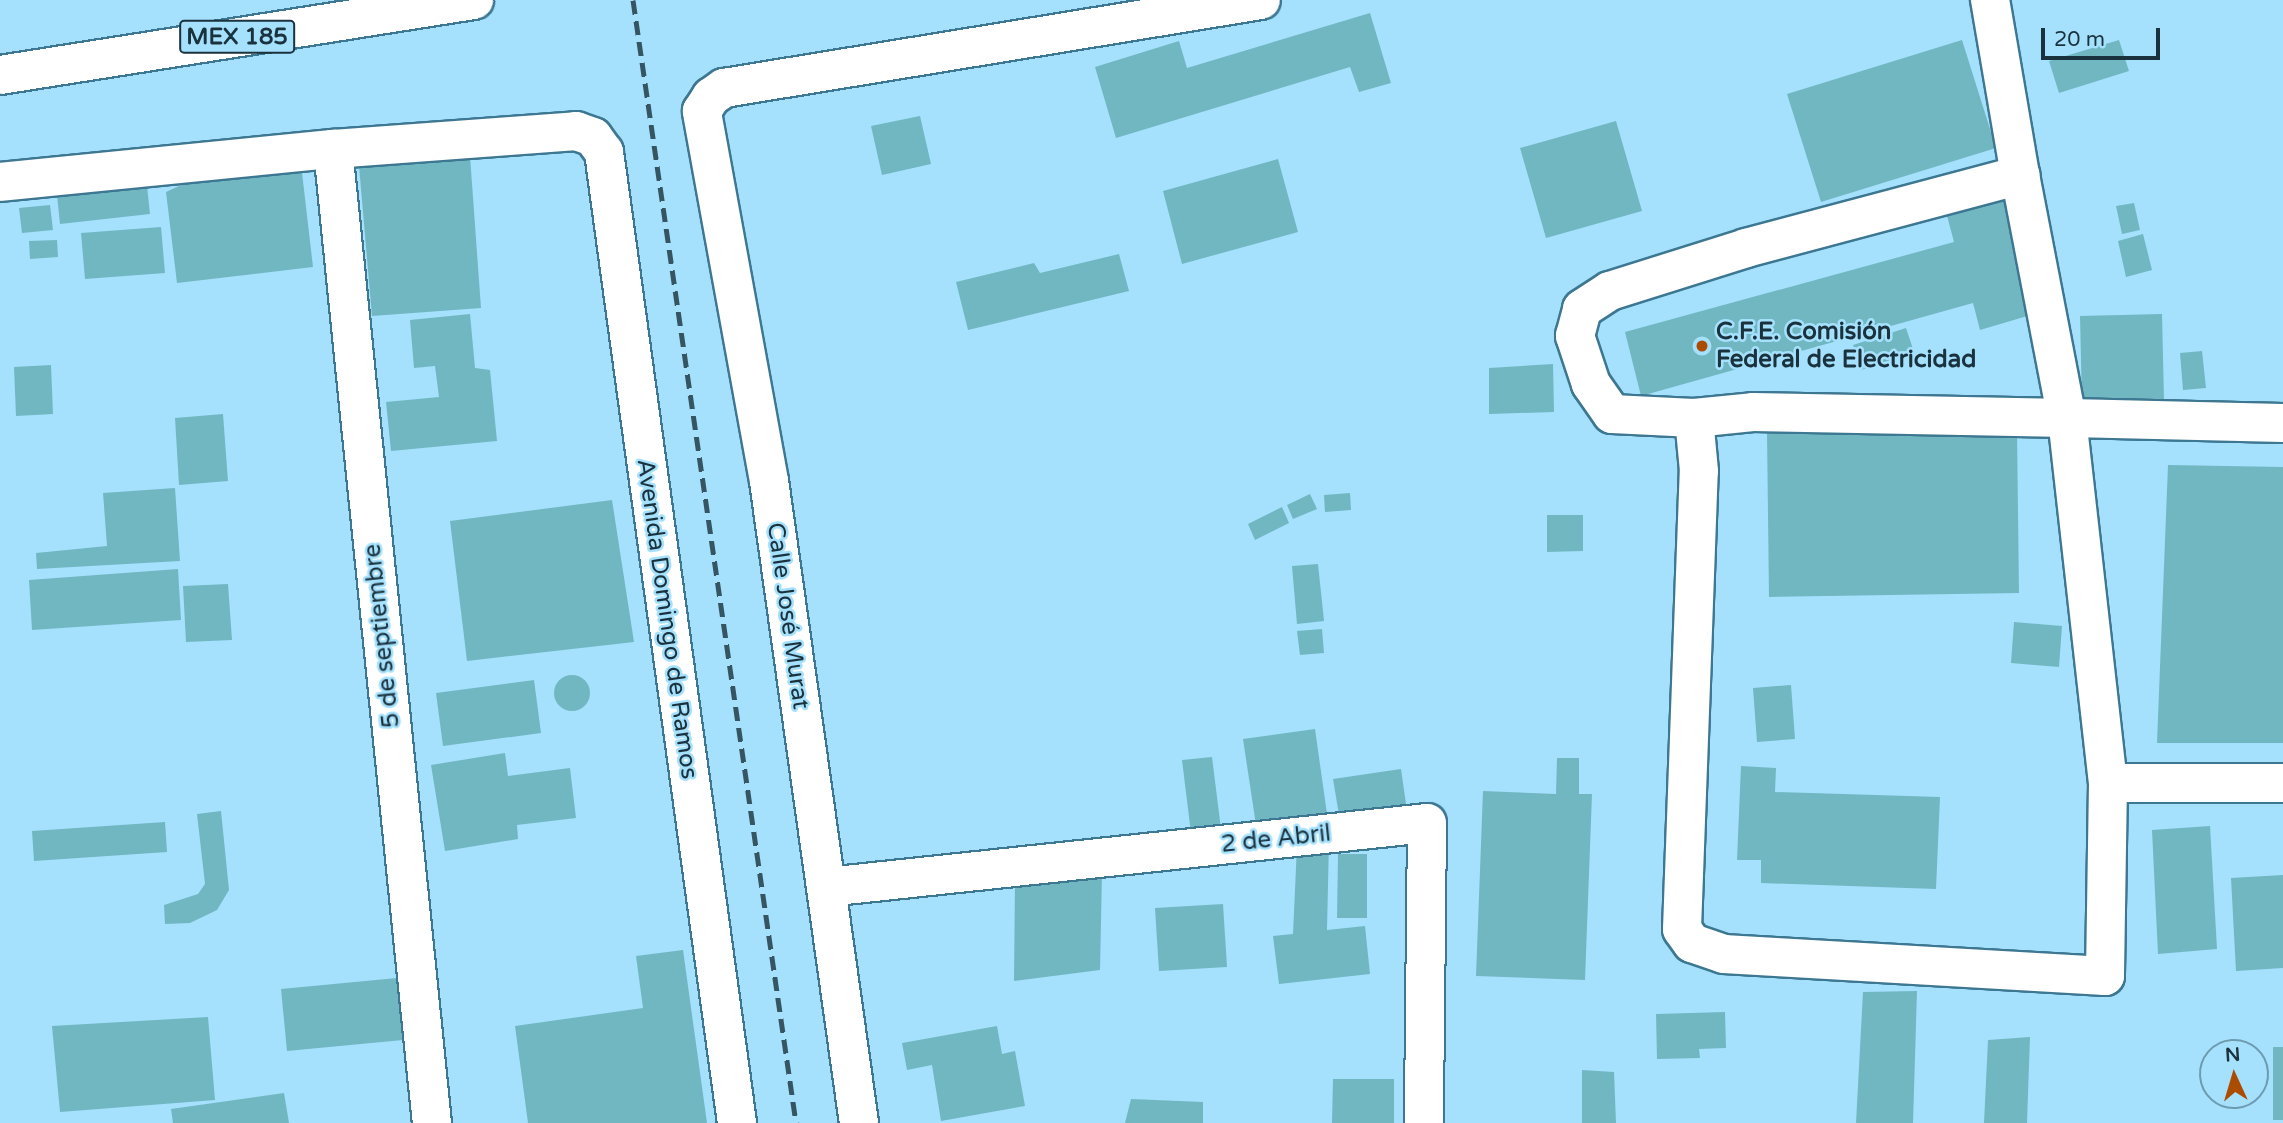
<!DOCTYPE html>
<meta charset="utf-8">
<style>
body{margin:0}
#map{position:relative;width:2283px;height:1123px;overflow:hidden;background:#a5e1fd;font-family:"Varela Round",sans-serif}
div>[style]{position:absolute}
.building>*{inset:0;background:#71b7c2}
.round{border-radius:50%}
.roads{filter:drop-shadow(2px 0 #3d7791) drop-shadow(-2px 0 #3d7791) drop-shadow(0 2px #3d7791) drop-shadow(0 -2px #3d7791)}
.minor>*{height:38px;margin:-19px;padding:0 19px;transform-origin:19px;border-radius:19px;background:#fff}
.major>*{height:38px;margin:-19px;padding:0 19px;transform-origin:19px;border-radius:19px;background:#fff}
.rail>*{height:5px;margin-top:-2.5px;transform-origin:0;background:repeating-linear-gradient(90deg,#355563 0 14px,transparent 0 21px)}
.dots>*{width:19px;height:19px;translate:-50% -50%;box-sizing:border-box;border:4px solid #a5e1fd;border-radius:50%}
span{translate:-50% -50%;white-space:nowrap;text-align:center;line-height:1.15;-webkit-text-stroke:5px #a5e1fd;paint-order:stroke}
.shield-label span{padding:2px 5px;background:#a5e1fd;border:2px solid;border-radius:5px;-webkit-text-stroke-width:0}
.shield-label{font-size:23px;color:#1a323d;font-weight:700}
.poi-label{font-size:24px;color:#1a323d;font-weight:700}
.left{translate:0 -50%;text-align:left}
.street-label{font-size:24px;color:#1a323d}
.north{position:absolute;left:2199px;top:1039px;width:70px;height:70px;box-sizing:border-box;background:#a5e1fd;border:2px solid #6d9bb0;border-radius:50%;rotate:356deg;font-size:19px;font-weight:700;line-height:28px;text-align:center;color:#1a323d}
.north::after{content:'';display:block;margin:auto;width:24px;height:32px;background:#ac4c00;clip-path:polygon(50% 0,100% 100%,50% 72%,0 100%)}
.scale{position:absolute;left:2041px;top:28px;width:119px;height:32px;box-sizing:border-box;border:4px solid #1a323d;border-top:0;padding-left:9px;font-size:21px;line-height:24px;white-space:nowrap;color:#1a323d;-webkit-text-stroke:5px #a5e1fd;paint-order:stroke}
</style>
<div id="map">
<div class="building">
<div style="clip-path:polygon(1370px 13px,1391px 83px,1359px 92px,1350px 67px,1116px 138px,1095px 67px,1179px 41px,1187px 68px)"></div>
<div style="clip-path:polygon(1962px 40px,1996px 148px,1821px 202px,1787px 94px)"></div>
<div style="clip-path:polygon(2119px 40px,2129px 71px,2059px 93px,2049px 61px)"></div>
<div style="clip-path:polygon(920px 116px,931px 164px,882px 175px,871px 126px)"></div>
<div style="clip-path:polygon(1616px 121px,1642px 211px,1546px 238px,1520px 148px)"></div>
<div style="clip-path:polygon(470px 156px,481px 308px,372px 316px,359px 166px)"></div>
<div style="clip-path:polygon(1278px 159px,1298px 232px,1182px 264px,1163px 191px)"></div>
<div style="clip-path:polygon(301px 164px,313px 267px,177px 283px,166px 192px,201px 176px)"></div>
<div style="clip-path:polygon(147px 186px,150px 214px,60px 224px,57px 195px)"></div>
<div style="clip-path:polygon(2006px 194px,2041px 312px,1980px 330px,1973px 303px,1641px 396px,1625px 332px,1954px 242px,1946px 212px)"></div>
<div style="clip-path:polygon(2134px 203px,2140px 230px,2122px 234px,2116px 206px)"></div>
<div style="clip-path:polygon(50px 205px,53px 230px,22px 233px,19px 208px)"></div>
<div style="clip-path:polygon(161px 227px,165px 273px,85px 279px,81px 233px)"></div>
<div style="clip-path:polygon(2143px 234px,2152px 270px,2126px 277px,2118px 241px)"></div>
<div style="clip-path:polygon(57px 240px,58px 257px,30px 259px,29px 241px)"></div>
<div style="clip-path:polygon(1119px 254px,1129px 291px,968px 330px,956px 282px,1034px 263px,1040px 273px)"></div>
<div style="clip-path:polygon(470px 314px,475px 368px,490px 370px,497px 441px,391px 451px,386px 402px,439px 397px,435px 366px,414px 368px,410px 320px)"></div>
<div style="clip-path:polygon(2162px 314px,2164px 400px,2082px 403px,2080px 316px)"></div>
<div style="clip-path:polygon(1906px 328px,1914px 352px,1861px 370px,1853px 345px)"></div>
<div style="clip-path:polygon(2202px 351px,2206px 388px,2183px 390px,2180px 353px)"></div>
<div style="clip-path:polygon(1553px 364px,1554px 412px,1489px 414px,1489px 368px)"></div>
<div style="clip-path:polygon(51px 365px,53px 414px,16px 416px,14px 367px)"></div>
<div style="clip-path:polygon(223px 414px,228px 481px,179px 485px,175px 418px)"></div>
<div style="clip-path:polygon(2017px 430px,2019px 593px,1769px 597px,1767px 433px)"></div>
<div style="clip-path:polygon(2168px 465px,2283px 467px,2283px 743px,2157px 743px)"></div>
<div style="clip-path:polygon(175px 488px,180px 561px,37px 569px,36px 553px,107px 546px,103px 493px)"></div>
<div style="clip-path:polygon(1350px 493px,1351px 510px,1325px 512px,1324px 495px)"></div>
<div style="clip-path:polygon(1310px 494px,1317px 509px,1293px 519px,1287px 505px)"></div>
<div style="clip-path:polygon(612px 500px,634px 642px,467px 661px,450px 521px)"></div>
<div style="clip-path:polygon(1282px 507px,1289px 523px,1255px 540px,1248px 524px)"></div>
<div style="clip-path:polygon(1547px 515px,1583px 515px,1583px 551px,1547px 552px)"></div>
<div style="clip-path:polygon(1318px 564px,1324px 621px,1297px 624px,1292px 566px)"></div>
<div style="clip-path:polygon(178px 569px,181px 620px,32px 630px,29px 580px)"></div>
<div style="clip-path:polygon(228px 584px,232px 640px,186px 642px,183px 586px)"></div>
<div style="clip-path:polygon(2014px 622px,2062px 626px,2059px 667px,2011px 663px)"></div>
<div style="clip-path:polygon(1322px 629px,1324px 653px,1300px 655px,1297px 631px)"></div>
<div class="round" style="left:554px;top:675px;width:36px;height:36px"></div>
<div style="clip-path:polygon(534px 680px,541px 733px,443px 746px,436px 693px)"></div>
<div style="clip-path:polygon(1791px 685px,1795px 739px,1757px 742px,1753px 688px)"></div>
<div style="clip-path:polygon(1315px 729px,1327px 814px,1256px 825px,1243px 739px)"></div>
<div style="clip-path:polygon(505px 753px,508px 776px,570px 768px,576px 818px,517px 825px,518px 839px,445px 851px,431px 765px)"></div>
<div style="clip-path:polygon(1212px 757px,1221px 829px,1191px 833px,1182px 760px)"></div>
<div style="clip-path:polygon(1557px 758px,1579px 758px,1579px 794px,1592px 794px,1585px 980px,1476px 976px,1483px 791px,1556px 794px)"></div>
<div style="clip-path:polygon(1741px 766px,1776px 768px,1775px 792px,1940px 797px,1936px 889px,1761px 883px,1761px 860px,1737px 860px)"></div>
<div style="clip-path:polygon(1401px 769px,1406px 804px,1339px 815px,1333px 779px)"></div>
<div style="clip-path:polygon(221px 811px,229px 890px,217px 910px,190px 923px,165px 924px,164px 905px,198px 894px,205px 884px,197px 814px)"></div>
<div style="clip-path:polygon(165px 822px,167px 852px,34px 861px,32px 831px)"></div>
<div style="clip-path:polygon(2210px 826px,2217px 949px,2158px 954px,2152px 830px)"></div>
<div style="clip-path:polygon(1329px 841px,1327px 930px,1365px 926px,1370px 974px,1279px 984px,1273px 936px,1293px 934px,1297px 845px)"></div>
<div style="clip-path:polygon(1338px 854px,1367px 854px,1367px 918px,1337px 918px)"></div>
<div style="clip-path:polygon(1102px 873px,1100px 970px,1014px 981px,1015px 881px)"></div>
<div style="clip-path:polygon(2283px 875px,2283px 968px,2236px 971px,2231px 878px)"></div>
<div style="clip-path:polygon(1223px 904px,1227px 967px,1159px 971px,1155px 908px)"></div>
<div style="clip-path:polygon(683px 950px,707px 1123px,528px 1123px,515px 1026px,643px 1008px,636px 956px)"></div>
<div style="clip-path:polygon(397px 978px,403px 1040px,287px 1051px,281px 989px)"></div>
<div style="clip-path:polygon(1917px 991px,1913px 1123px,1856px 1123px,1863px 992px)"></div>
<div style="clip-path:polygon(1725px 1012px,1726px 1048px,1699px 1049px,1700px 1058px,1657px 1059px,1656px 1014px)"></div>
<div style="clip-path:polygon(208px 1017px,215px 1100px,60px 1112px,52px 1026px)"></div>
<div style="clip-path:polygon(997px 1026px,1002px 1054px,1015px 1051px,1025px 1106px,941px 1121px,932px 1065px,907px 1070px,902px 1043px)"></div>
<div style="clip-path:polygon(2030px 1037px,2027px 1123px,1984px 1123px,1988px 1040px)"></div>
<div style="clip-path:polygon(2273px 1047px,2283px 1047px,2283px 1120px,2273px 1120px)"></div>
<div style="clip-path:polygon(1582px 1070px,1614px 1072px,1616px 1123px,1582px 1123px)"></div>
<div style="clip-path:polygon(1333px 1079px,1394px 1079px,1394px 1123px,1332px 1123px)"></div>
<div style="clip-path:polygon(284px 1093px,289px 1123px,173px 1123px,171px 1109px)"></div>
<div style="clip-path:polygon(1131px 1099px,1203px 1102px,1203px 1123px,1125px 1123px)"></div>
</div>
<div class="roads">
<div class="minor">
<div style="left:333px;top:149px;width:979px;rotate:84.2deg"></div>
<div style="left:2020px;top:175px;width:248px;rotate:79.1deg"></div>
<div style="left:2067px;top:418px;width:367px;rotate:83.6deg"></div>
<div style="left:2108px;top:783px;width:193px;rotate:90.9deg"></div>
<div style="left:2105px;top:976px;width:382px;rotate:-176.7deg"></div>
<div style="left:1724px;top:954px;width:34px;rotate:-161deg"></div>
<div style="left:1692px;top:943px;width:17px;rotate:-126deg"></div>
<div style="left:1682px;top:929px;width:458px;rotate:-87.9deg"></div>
<div style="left:1699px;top:471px;width:53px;rotate:-95.4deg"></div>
<div style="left:1694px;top:418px;width:59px;rotate:-5.8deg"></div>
<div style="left:1753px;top:412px;width:210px;rotate:1.1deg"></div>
<div style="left:1963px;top:416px;width:104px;rotate:1.1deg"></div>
<div style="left:2067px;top:418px;width:216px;rotate:1.3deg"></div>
<div style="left:0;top:182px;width:335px;rotate:-5.7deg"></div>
<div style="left:333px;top:149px;width:244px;rotate:-4.2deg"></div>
<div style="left:576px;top:131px;width:18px;rotate:19deg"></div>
<div style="left:593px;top:137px;width:19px;rotate:54deg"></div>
<div style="left:604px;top:152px;width:980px;rotate:82.2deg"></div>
<div style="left:1694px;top:418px;width:82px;rotate:-177.2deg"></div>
<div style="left:1612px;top:414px;width:37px;rotate:-125deg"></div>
<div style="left:1591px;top:384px;width:51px;rotate:-108.4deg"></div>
<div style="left:1575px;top:336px;width:28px;rotate:-75deg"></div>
<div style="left:1582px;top:309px;width:33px;rotate:-33deg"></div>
<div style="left:1610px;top:291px;width:143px;rotate:-17.5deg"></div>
<div style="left:1746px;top:248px;width:284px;rotate:-14.9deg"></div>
<div style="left:2020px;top:175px;width:178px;rotate:-99.7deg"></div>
<div style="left:2108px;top:783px;width:175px"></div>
<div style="left:827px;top:887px;width:603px;rotate:-6.09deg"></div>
<div style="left:1427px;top:823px;width:300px;rotate:90.6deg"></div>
<div style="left:859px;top:1123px;width:648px;rotate:-97.98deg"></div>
<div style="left:769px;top:481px;width:376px;rotate:-100.3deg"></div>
<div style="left:702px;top:111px;width:17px;rotate:-57deg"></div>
<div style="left:711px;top:97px;width:16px;rotate:-35deg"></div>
<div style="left:724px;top:88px;width:544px;rotate:-9.31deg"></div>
</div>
<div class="major">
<div style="left:0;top:75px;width:480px;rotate:-9deg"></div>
</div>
</div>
<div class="rail">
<div style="left:633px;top:0;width:1135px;rotate:81.74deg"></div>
</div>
<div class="dots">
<div style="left:1702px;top:346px;background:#ac4c00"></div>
</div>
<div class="shield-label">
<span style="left:237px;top:37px">MEX 185</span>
</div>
<div class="poi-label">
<span class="left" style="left:1716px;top:346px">C.F.E. Comisión<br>Federal de Electricidad</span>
</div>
<div class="street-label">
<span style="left:788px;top:616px;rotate:82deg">Calle José Murat</span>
<span style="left:667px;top:619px;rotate:82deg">Avenida Domingo de Ramos</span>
<span style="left:382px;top:636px;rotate:-96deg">5 de septiembre</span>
<span style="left:1276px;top:839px;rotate:-6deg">2 de Abril</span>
</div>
<div class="north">N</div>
<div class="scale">20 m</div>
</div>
